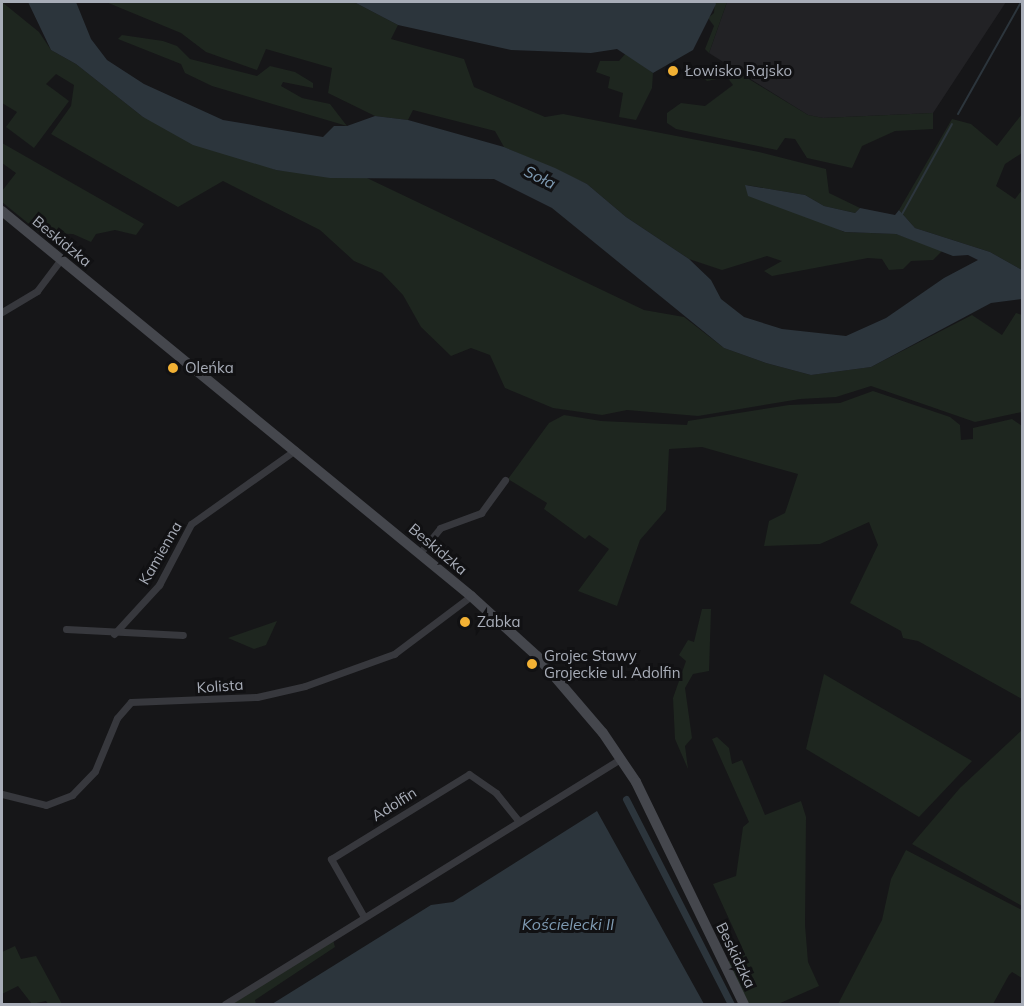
<!DOCTYPE html>
<meta charset="utf-8">
<style>
body{margin:0}
#map{position:relative;width:1024px;height:1006px;overflow:hidden;background:#161618;font-family:Mulish,sans-serif}
div>[style]{position:absolute}
.built>*{inset:0;background:#222225}
.green>*{inset:0;background:#1e261f}
.water>*{inset:0;background:#2c353c}
.stream>*{height:2px;margin:-1px;padding:0 1px;transform-origin:1px;border-radius:1px;background:#2c353c}
.canal>*{height:7px;margin:-3.5px;padding:0 3.5px;transform-origin:3.5px;border-radius:3.5px;background:#2c353c}
.street>*{height:7px;margin:-3.5px;padding:0 3.5px;transform-origin:3.5px;border-radius:3.5px;background:#37383d}
.secondary>*{height:10px;margin:-5px;padding:0 5px;transform-origin:5px;border-radius:5px;background:#45474d}
.dots>*{width:16px;height:16px;translate:-50% -50%;box-sizing:border-box;border:3px solid #111113;border-radius:50%}
span{translate:-50% -50%;white-space:nowrap;text-align:center;line-height:1.15;-webkit-text-stroke:6px #111113;paint-order:stroke}
.poi-label{font-size:15px;color:#a8adb8}
.left{translate:0 -50%;text-align:left}
.street-label{font-size:15px;color:#a8adb8}
.water-label{font-size:16px;color:#7f9bb3;font-style:italic}
.frame{position:absolute;inset:0;border:3px solid #a8adb8;pointer-events:none}
</style>
<div id="map">
<div class="built">
<div style="clip-path:polygon(727px 2px,1006px 2px,933px 113px,823px 118px,808px 115px,709px 53px)"></div>
</div>
<div class="green">
<div style="clip-path:polygon(2px 2px,39px 32px,51px 50px,76px 64px,143px 117px,276px 170px,367px 178px,644px 310px,684px 317px,724px 348px,766px 363px,811px 375px,871px 367px,972px 315px,1002px 335px,1016px 313px,1022px 315px,1022px 412px,975px 422px,871px 386px,836px 397px,800px 399px,698px 416px,627px 410px,602px 415px,553px 408px,505px 388px,490px 355px,471px 348px,451px 356px,421px 327px,403px 295px,382px 273px,354px 261px,320px 230px,223px 181px,178px 207px,51px 134px,71px 106px,74px 85px,56px 74px,46px 84px,69px 101px,34px 148px,6px 127px,17px 112px,2px 103px)"></div>
<div style="clip-path:polygon(106px 2px,354px 2px,398px 25px,391px 39px,464px 59px,474px 87px,545px 117px,563px 114px,759px 152px,826px 169px,829px 193px,860px 208px,855px 213px,824px 206px,805px 195px,746px 185px,844px 232px,896px 234px,943px 250px,933px 260px,911px 261px,903px 269px,889px 270px,882px 259px,868px 258px,772px 276px,764px 271px,782px 261px,767px 256px,722px 270px,689px 259px,626px 217px,587px 184px,504px 147px,495px 131px,413px 110px,408px 120px,375px 116px,328px 93px,332px 68px,266px 49px,257px 70px,206px 52px,181px 33px)"></div>
<div style="clip-path:polygon(715px 2px,727px 2px,709px 53px,705px 49px,714px 26px,708px 18px,714px 13px)"></div>
<div style="clip-path:polygon(122px 35px,163px 41px,177px 46px,190px 59px,257px 76px,270px 66px,295px 72px,313px 83px,313px 88px,283px 82px,281px 86px,302px 98px,330px 104px,347px 126px,212px 86px,185px 73px,181px 64px,118px 39px)"></div>
<div style="clip-path:polygon(626px 53px,653px 73px,652px 88px,636px 120px,619px 117px,623px 93px,608px 88px,610px 77px,596px 72px,600px 61px,619px 61px)"></div>
<div style="clip-path:polygon(729px 67px,808px 115px,823px 118px,933px 113px,933px 129px,895px 131px,862px 146px,852px 168px,807px 158px,795px 139px,785px 138px,777px 150px,676px 129px,667px 123px,667px 113px,681px 103px,705px 106px,733px 85px,727px 77px,707px 81px,702px 76px)"></div>
<div style="clip-path:polygon(1022px 114px,1022px 153px,1005px 164px,996px 186px,1015px 199px,1022px 190px,1022px 270px,990px 252px,915px 228px,899px 210px,952px 119px,971px 124px,997px 146px)"></div>
<div style="clip-path:polygon(2px 143px,144px 224px,136px 235px,115px 230px,96px 234px,91px 242px,73px 234px,40px 233px,2px 202px,2px 191px,16px 173px,2px 163px)"></div>
<div style="clip-path:polygon(873px 391px,950px 417px,960px 425px,961px 440px,973px 439px,973px 428px,1012px 419px,1022px 426px,1022px 699px,918px 641px,903px 638px,901px 631px,850px 603px,878px 545px,869px 522px,820px 544px,764px 546px,769px 521px,785px 513px,798px 474px,702px 447px,669px 449px,666px 510px,640px 540px,617px 606px,578px 591px,609px 549px,589px 535px,585px 539px,544px 509px,547px 503px,508px 479px,549px 423px,564px 415px,601px 421px,687px 425px,688px 421px,789px 405px,840px 403px)"></div>
<div style="clip-path:polygon(702px 609px,711px 609px,709px 671px,693px 674px,685px 688px,692px 738px,685px 746px,688px 769px,675px 739px,673px 698px,686px 661px,679px 655px,688px 640px,694px 642px)"></div>
<div style="clip-path:polygon(277px 621px,266px 645px,254px 649px,228px 638px)"></div>
<div style="clip-path:polygon(824px 674px,972px 761px,919px 817px,806px 749px)"></div>
<div style="clip-path:polygon(1022px 730px,1022px 906px,912px 844px,960px 788px)"></div>
<div style="clip-path:polygon(717px 737px,729px 748px,732px 764px,742px 760px,765px 815px,801px 801px,806px 817px,805px 925px,808px 962px,819px 986px,778px 1004px,748px 1004px,727px 962px,745px 954px,713px 884px,736px 876px,743px 827px,749px 822px,712px 739px)"></div>
<div style="clip-path:polygon(906px 850px,1022px 910px,1022px 978px,1012px 972px,1009px 975px,993px 1004px,838px 1004px,882px 920px,891px 879px)"></div>
<div style="clip-path:polygon(333px 940px,335px 947px,255px 1000px,256px 1004px,229px 1004px)"></div>
<div style="clip-path:polygon(15px 946px,21px 959px,36px 956px,62px 1004px,48px 1004px,46px 1001px,32px 1004px,18px 986px,2px 994px,2px 952px)"></div>
</div>
<div class="water">
<div style="clip-path:polygon(28px 2px,76px 2px,91px 39px,107px 60px,144px 84px,223px 120px,323px 137px,334px 126px,347px 126px,375px 116px,408px 120px,504px 147px,555px 168px,587px 184px,626px 217px,689px 259px,711px 280px,721px 299px,744px 317px,782px 329px,846px 336px,886px 318px,944px 278px,978px 260px,968px 255px,953px 256px,896px 234px,845px 232px,748px 196px,745px 185px,805px 195px,824px 206px,855px 213px,860px 208px,895px 215px,899px 210px,915px 228px,990px 252px,1022px 270px,1022px 299px,991px 303px,871px 367px,811px 375px,766px 363px,724px 348px,552px 208px,494px 179px,330px 178px,276px 170px,193px 145px,143px 117px,76px 64px,51px 50px)"></div>
<div style="clip-path:polygon(354px 2px,715px 2px,716px 4px,693px 50px,653px 73px,617px 49px,591px 53px,511px 50px,398px 25px)"></div>
<div style="clip-path:polygon(597px 811px,704px 1004px,272px 1004px,431px 905px,453px 902px)"></div>
</div>
<div class="stream">
<div style="left:958px;top:114px;width:129px;rotate:-60.6deg"></div>
<div style="left:901px;top:216px;width:105px;rotate:-61deg"></div>
</div>
<div class="canal">
<div style="left:626px;top:799px;width:230px;rotate:62.9deg"></div>
</div>
<div class="street">
<div style="left:2px;top:312px;width:41px;rotate:-31deg"></div>
<div style="left:37px;top:291px;width:40px;rotate:-53deg"></div>
<div style="left:420px;top:553px;width:32px;rotate:-51deg"></div>
<div style="left:440px;top:528px;width:44px;rotate:-20.1deg"></div>
<div style="left:481px;top:513px;width:41px;rotate:-54deg"></div>
<div style="left:66px;top:629px;width:117px;rotate:2.9deg"></div>
<div style="left:114px;top:634px;width:67px;rotate:-47.4deg"></div>
<div style="left:159px;top:585px;width:69px;rotate:-62.3deg"></div>
<div style="left:191px;top:524px;width:128px;rotate:-35.4deg"></div>
<div style="left:2px;top:794px;width:45px;rotate:14deg"></div>
<div style="left:46px;top:805px;width:28px;rotate:-21deg"></div>
<div style="left:72px;top:795px;width:33px;rotate:-46deg"></div>
<div style="left:95px;top:771px;width:57px;rotate:-67.5deg"></div>
<div style="left:117px;top:718px;width:21px;rotate:-49deg"></div>
<div style="left:131px;top:702px;width:126px;rotate:-2.3deg"></div>
<div style="left:257px;top:697px;width:49px;rotate:-12.9deg"></div>
<div style="left:305px;top:686px;width:95px;rotate:-19.8deg"></div>
<div style="left:394px;top:654px;width:96px;rotate:-37deg"></div>
<div style="left:364px;top:917px;width:67px;rotate:-119.6deg"></div>
<div style="left:331px;top:859px;width:162px;rotate:-31.6deg"></div>
<div style="left:469px;top:774px;width:33px;rotate:35deg"></div>
<div style="left:496px;top:793px;width:36px;rotate:51deg"></div>
<div style="left:225px;top:1004px;width:466px;rotate:-31.8deg"></div>
</div>
<div class="secondary">
<div style="left:2px;top:211px;width:607px;rotate:39.38deg"></div>
<div style="left:471px;top:596px;width:89px;rotate:42.3deg"></div>
<div style="left:537px;top:656px;width:101px;rotate:49.4deg"></div>
<div style="left:603px;top:733px;width:59px;rotate:56deg"></div>
<div style="left:636px;top:782px;width:247px;rotate:64.1deg"></div>
</div>
<div class="dots">
<div style="left:673px;top:71px;background:#f2b134"></div>
<div style="left:173px;top:368px;background:#f2b134"></div>
<div style="left:465px;top:622px;background:#f2b134"></div>
<div style="left:532px;top:664px;background:#f2b134"></div>
</div>
<div class="poi-label">
<span class="left" style="left:685px;top:71px">Łowisko Rajsko</span>
<span class="left" style="left:185px;top:368px">Oleńka</span>
<span class="left" style="left:477px;top:622px">Zabka</span>
<span class="left" style="left:544px;top:664px">Grojec Stawy<br>Grojeckie ul. Adolfin</span>
</div>
<div class="street-label">
<span style="left:62px;top:241px;rotate:39deg">Beskidzka</span>
<span style="left:438px;top:549px;rotate:40deg">Beskidzka</span>
<span style="left:160px;top:553px;rotate:-60deg">Kamienna</span>
<span style="left:220px;top:686px;rotate:-4deg">Kolista</span>
<span style="left:394px;top:804px;rotate:-32deg">Adolfin</span>
<span style="left:736px;top:955px;rotate:64deg">Beskidzka</span>
</div>
<div class="water-label">
<span style="left:540px;top:177px;rotate:26deg">Soła</span>
<span style="left:568px;top:924px">Kościelecki II</span>
</div>
<div class="frame"></div>
</div>
